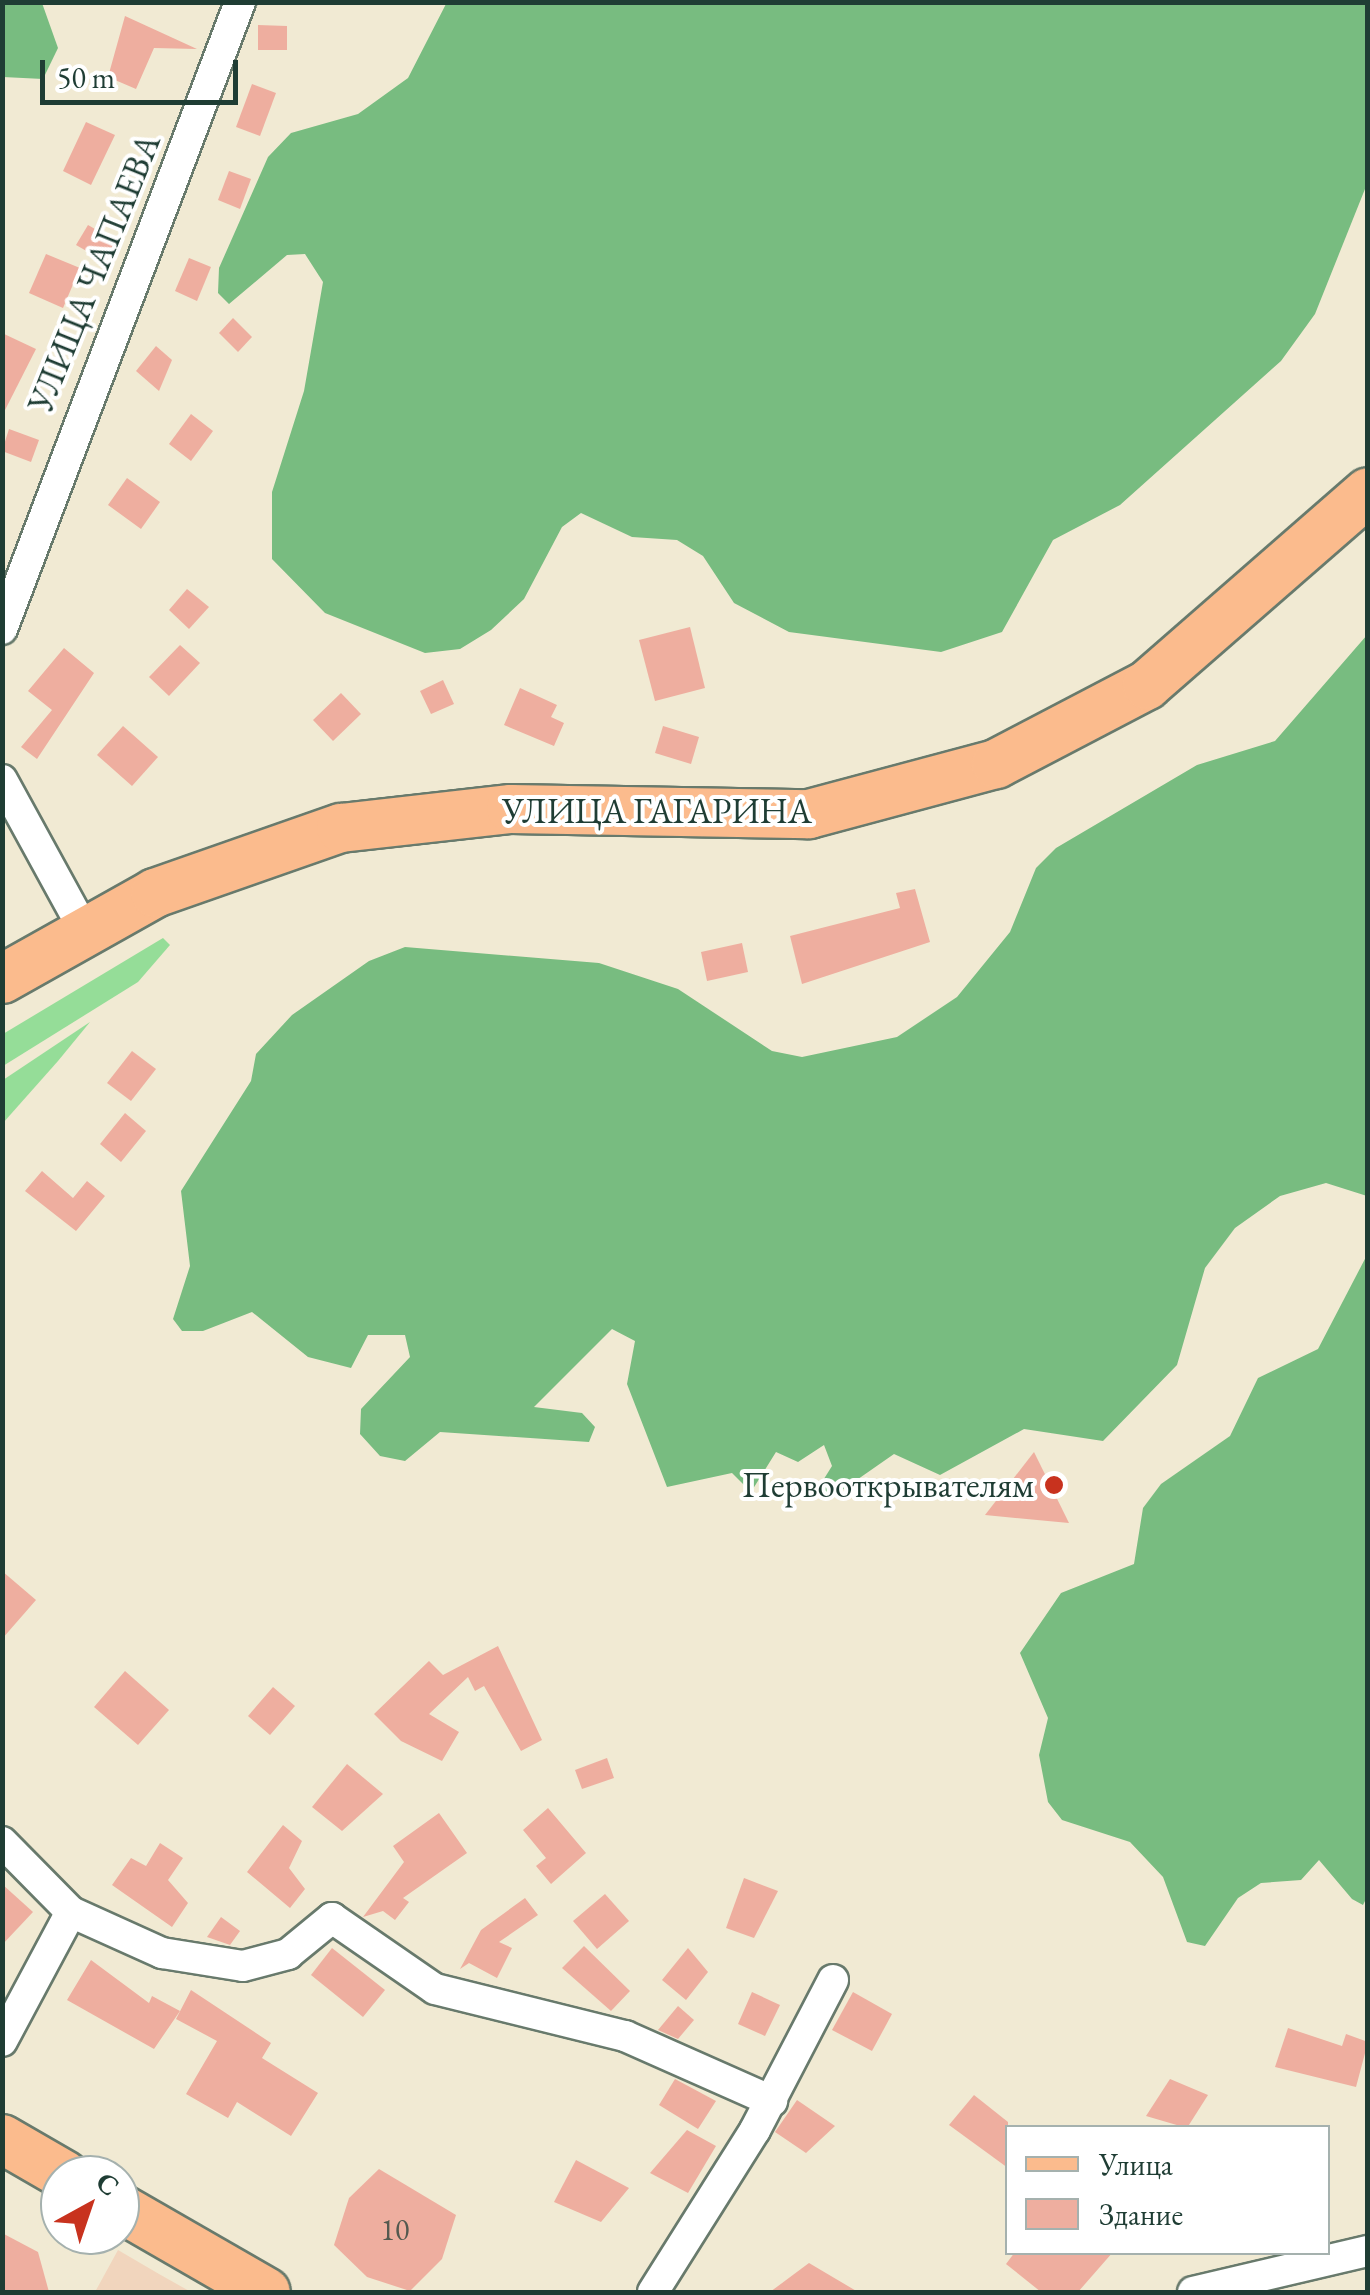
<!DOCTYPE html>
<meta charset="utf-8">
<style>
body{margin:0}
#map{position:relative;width:1370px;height:2295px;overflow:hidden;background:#f1ead3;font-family:"EB Garamond",serif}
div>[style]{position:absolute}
.built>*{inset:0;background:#f1d5bd}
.green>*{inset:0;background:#95dd98}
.forest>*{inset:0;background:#78bc80}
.building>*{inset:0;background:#eeae9f}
.roads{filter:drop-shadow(2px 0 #687a6c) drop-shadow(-2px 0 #687a6c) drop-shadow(0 2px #687a6c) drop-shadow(0 -2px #687a6c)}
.street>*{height:30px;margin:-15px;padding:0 15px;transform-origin:15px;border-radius:15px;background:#fff}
.primary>*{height:48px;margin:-24px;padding:0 24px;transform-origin:24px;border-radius:24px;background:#fbbb8d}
.dots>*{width:28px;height:28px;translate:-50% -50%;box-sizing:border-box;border:5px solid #fff;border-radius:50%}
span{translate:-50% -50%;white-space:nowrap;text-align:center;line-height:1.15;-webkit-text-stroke:8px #fff;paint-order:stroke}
.number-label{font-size:30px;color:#53594f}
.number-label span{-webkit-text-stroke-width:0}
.street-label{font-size:35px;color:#1f3d34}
.poi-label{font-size:35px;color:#1f3d34}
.right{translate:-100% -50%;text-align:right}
.frame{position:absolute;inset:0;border:5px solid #1f3d34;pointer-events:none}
.legend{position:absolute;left:1005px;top:2125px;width:325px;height:130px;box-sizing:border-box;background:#fff;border:2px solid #a5b1ae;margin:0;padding:12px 18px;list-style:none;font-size:30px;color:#1f3d34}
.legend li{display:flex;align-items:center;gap:20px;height:50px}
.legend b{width:50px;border:2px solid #a5b1ae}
.north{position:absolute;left:40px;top:2155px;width:100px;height:100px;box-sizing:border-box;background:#fff;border:2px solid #a5b1ae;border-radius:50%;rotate:40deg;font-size:28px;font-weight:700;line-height:40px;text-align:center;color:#1f3d34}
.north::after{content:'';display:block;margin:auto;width:35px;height:45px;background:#c8321e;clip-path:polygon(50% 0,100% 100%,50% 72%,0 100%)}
.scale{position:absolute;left:40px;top:60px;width:198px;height:45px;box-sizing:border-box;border:5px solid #1f3d34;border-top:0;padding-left:12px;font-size:30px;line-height:35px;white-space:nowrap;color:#1f3d34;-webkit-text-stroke:8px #fff;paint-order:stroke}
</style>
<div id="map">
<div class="built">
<div style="clip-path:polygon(118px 2250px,159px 2274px,191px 2292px,95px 2292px)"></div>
</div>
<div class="green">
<div style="clip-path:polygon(163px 938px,170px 945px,138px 982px,3px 1066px,3px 1034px)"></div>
<div style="clip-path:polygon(90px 1022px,58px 1061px,3px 1123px,3px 1080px)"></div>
</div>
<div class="forest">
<div style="clip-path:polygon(3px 2px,42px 3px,58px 48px,43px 79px,3px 77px)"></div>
<div style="clip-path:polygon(447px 2px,1367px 3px,1367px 184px,1315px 314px,1281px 361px,1120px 505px,1053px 540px,1002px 632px,941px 652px,789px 632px,734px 603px,703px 556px,677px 540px,632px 537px,581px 513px,562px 527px,524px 599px,491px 630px,460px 649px,425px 653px,325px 613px,272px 559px,272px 492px,304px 391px,323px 282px,305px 254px,287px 255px,229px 304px,218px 293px,219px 268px,268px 157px,291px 133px,358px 114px,408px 78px)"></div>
<div style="clip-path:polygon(1367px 635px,1367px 1196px,1326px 1183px,1280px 1196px,1235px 1228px,1205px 1268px,1177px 1365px,1103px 1441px,1024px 1429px,940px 1475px,894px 1454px,828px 1500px,817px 1490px,832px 1466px,824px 1445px,798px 1462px,776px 1452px,751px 1492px,732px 1473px,667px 1487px,627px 1384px,635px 1341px,612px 1329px,534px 1407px,582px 1413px,595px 1427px,589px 1442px,440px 1432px,405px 1461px,380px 1456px,360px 1434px,361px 1409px,410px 1357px,405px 1335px,368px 1335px,351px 1368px,308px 1357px,252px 1312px,203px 1331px,182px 1331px,173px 1319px,190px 1266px,181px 1191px,251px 1081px,256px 1054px,292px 1015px,369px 961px,405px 947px,599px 963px,678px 989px,772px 1051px,802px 1057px,897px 1037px,957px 997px,1010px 932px,1036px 868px,1056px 848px,1197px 765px,1275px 741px)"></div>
<div style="clip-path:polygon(1367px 1255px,1367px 1897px,1363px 1905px,1352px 1899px,1319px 1860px,1301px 1880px,1261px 1883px,1238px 1898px,1205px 1946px,1187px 1942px,1163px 1877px,1130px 1842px,1062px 1820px,1048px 1802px,1039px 1755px,1048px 1718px,1020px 1653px,1061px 1593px,1134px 1564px,1143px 1508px,1161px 1484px,1230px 1436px,1258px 1378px,1318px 1349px)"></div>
</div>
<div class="building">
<div style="clip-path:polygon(125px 16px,197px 49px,154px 48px,136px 89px,108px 77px)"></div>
<div style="clip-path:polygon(258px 25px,287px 26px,287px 50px,258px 50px)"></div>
<div style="clip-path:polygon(252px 84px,276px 93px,260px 136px,236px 127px)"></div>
<div style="clip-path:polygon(86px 122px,115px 135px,91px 185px,63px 171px)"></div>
<div style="clip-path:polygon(229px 171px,251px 179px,240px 209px,218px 200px)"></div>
<div style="clip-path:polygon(88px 225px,116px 241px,104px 261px,76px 245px)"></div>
<div style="clip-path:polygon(46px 254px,80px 268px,63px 308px,29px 293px)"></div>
<div style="clip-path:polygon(189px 258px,211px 267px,197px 301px,175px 291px)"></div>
<div style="clip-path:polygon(233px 318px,252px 337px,238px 352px,219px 333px)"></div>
<div style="clip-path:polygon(2px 333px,36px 349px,2px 416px)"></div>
<div style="clip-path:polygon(156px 346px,172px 360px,159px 391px,136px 371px)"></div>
<div style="clip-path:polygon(191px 414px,213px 431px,191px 461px,169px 444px)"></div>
<div style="clip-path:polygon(9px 429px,39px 440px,31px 462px,2px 451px)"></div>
<div style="clip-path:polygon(127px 478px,160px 502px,141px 529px,108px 505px)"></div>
<div style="clip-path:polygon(187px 589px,209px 607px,189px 629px,169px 610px)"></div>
<div style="clip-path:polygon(690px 627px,705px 688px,655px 701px,639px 640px)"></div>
<div style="clip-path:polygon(180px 645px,200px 663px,169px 696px,149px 677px)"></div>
<div style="clip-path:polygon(64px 648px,94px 673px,37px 759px,21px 747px,52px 710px,28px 691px)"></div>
<div style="clip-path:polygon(443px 680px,454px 704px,431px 714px,420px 691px)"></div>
<div style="clip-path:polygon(520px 688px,557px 705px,551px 717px,564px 723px,554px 746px,504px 725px)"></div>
<div style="clip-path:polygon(341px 693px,361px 714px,333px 741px,313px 720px)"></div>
<div style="clip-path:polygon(123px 726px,158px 757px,132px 786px,97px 755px)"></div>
<div style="clip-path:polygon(663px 726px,699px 737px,691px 764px,655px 753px)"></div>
<div style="clip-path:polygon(915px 889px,930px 942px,802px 984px,790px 936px,900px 908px,896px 893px)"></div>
<div style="clip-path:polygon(742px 943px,748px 972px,707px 981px,701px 952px)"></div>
<div style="clip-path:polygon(132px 1051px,156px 1069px,131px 1101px,107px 1083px)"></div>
<div style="clip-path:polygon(125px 1113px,146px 1131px,121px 1162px,100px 1144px)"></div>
<div style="clip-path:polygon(42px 1171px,73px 1198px,87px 1181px,105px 1196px,76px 1231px,25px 1191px)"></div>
<div style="clip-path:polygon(1034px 1452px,1069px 1523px,985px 1515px)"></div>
<div style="clip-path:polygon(2px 1571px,36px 1600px,2px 1639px)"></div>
<div style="clip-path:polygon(498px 1646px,542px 1740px,521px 1751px,484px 1686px,475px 1691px,468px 1677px,429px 1714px,459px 1732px,442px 1761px,401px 1741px,374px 1714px,429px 1661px,443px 1675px)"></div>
<div style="clip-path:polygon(125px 1671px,169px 1710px,138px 1745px,94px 1707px)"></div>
<div style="clip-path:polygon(273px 1687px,295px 1706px,270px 1735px,248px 1716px)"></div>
<div style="clip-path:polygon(607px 1758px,614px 1778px,582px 1789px,575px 1770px)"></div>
<div style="clip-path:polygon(347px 1764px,383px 1794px,342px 1831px,312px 1807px)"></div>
<div style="clip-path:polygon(548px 1808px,586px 1853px,551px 1884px,536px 1866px,546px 1858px,523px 1830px)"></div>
<div style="clip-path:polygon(439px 1813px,467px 1853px,403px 1898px,409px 1902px,395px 1920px,383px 1911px,363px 1917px,404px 1862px,393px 1846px)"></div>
<div style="clip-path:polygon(283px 1825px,302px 1841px,289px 1868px,305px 1889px,290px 1908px,247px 1872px)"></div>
<div style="clip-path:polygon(160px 1843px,183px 1858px,168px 1880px,188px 1903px,172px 1927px,112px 1885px,131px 1858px,146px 1866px)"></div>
<div style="clip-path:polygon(744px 1878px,778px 1891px,754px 1938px,726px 1928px)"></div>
<div style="clip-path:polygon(2px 1884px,33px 1912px,2px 1945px)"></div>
<div style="clip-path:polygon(605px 1894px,629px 1921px,597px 1949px,573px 1921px)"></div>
<div style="clip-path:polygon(525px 1898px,538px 1915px,499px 1942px,512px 1948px,497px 1978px,469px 1963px,460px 1969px,481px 1930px)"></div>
<div style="clip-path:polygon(221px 1917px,240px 1931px,230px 1945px,207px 1937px)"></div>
<div style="clip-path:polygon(584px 1946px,630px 1991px,611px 2011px,562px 1968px)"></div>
<div style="clip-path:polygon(332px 1948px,385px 1990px,363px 2017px,311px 1975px)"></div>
<div style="clip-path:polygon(688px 1948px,708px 1972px,686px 2000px,662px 1980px)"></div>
<div style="clip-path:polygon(91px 1960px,149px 2003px,152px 1996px,180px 2011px,154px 2049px,67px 2000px)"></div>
<div style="clip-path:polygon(191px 1990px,271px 2043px,262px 2058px,318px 2093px,291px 2136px,237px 2102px,228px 2118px,186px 2094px,217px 2041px,176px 2019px)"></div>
<div style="clip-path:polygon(752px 1992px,780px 2005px,765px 2036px,738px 2024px)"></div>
<div style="clip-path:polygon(853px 1992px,892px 2014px,872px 2051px,832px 2030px)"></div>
<div style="clip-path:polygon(678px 2006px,694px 2020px,678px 2039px,658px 2030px)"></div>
<div style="clip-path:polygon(1288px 2028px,1342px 2046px,1346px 2034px,1368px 2042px,1356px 2087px,1275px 2067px)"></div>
<div style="clip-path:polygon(675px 2079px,716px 2101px,698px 2129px,659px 2105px)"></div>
<div style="clip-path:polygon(1170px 2079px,1208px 2095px,1187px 2128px,1146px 2116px)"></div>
<div style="clip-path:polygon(974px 2095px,1008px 2122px,1008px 2168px,949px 2125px)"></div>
<div style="clip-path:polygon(797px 2100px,835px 2126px,806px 2153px,775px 2132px)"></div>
<div style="clip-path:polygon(687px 2130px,716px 2146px,688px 2193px,650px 2173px)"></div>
<div style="clip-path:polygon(576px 2160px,629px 2188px,601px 2222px,554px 2202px)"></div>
<div style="clip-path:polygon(379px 2169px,456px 2215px,442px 2259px,410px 2291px,367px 2277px,334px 2245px,349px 2198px)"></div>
<div style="clip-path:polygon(2px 2233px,38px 2252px,49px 2292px,2px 2292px)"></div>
<div style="clip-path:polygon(1015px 2252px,1113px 2252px,1078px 2292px,1041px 2292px,1006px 2264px)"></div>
<div style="clip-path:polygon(809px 2263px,858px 2292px,770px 2292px)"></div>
</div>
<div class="roads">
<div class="street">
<div style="left:2px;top:629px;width:671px;rotate:-69.21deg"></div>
<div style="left:2px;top:780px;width:171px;rotate:61.3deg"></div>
<div style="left:2px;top:1842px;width:98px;rotate:45.4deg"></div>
<div style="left:2px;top:2041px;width:146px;rotate:-61.9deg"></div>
<div style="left:71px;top:1912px;width:100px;rotate:24.3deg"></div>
<div style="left:162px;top:1953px;width:82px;rotate:9.1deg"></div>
<div style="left:243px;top:1966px;width:47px;rotate:-14.9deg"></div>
<div style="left:288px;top:1954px;width:57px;rotate:-39.3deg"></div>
<div style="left:332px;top:1918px;width:125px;rotate:34.6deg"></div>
<div style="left:435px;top:1989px;width:196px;rotate:13.9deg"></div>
<div style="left:625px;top:2036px;width:161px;rotate:23.9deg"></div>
<div style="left:653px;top:2292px;width:191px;rotate:-57.8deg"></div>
<div style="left:755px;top:2130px;width:169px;rotate:-62.5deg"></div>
<div style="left:1193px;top:2292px;width:180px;rotate:-13.2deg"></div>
</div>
<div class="primary">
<div style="left:2px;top:979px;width:176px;rotate:-29.3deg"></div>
<div style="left:155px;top:893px;width:197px;rotate:-19.3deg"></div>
<div style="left:341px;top:828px;width:171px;rotate:-6.4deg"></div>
<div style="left:511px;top:809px;width:298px;rotate:1deg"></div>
<div style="left:809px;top:814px;width:194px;rotate:-15deg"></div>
<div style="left:996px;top:764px;width:170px;rotate:-27.6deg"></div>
<div style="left:1147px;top:685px;width:293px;rotate:-41.1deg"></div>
<div style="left:2px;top:2139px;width:72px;rotate:30.1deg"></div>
<div style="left:120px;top:2208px;width:168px;rotate:29.9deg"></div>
</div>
</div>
<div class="dots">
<div style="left:1054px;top:1485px;background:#c8321e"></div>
</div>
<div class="number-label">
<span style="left:395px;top:2230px">10</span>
</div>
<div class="street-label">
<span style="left:94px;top:273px;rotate:-68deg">УЛИЦА ЧАПАЕВА</span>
<span style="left:657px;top:811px">УЛИЦА ГАГАРИНА</span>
</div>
<div class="poi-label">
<span class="right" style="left:1034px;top:1485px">Первооткрывателям</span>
</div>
<div class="frame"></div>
<ul class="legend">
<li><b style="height:12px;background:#fbbb8d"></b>Улица</li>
<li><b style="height:28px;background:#eeae9f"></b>Здание</li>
</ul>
<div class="north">С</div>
<div class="scale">50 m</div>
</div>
